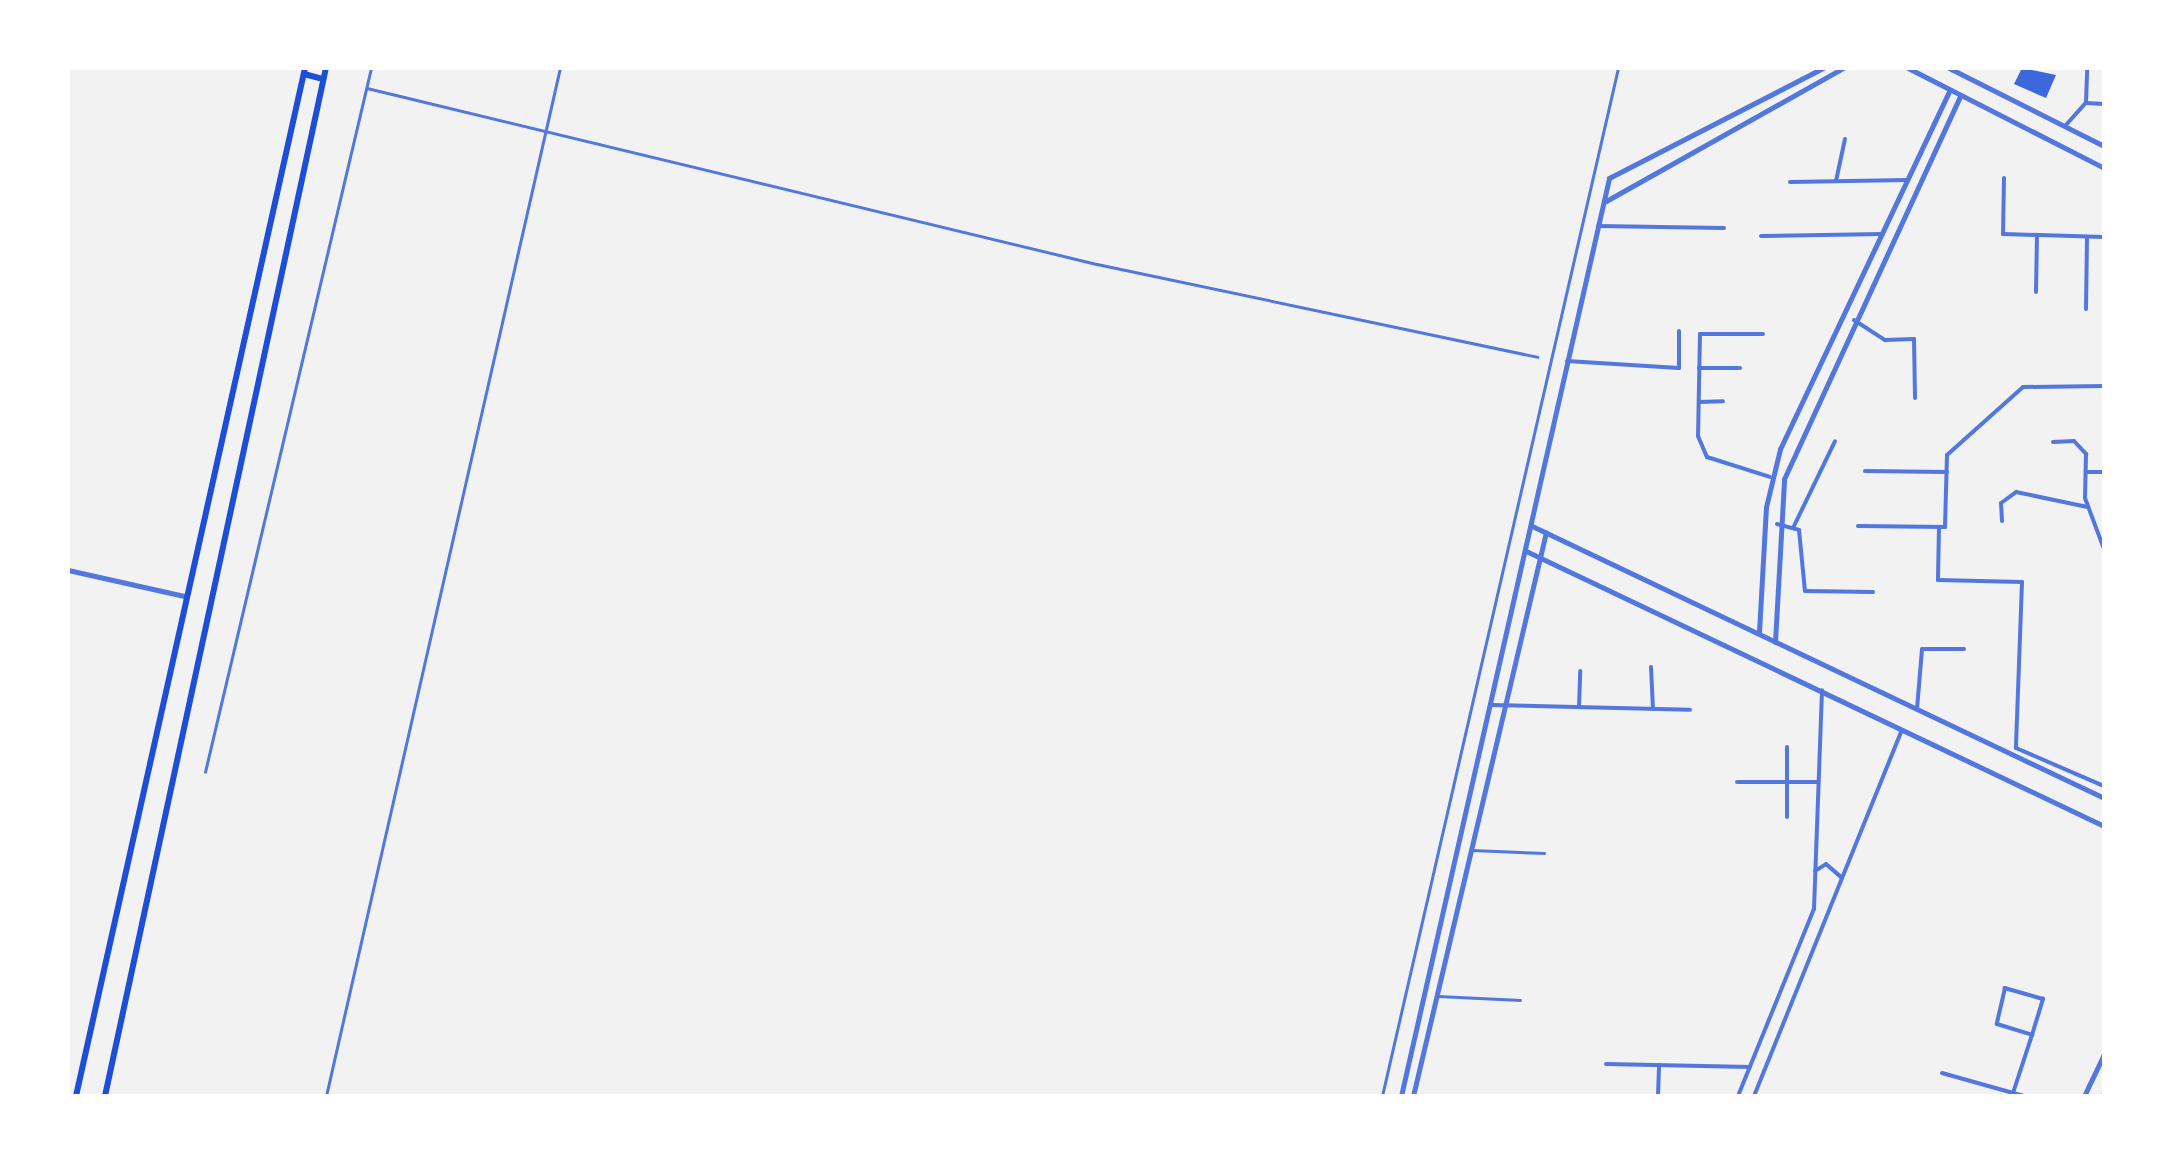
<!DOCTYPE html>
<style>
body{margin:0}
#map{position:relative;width:2172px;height:1164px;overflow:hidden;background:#f2f2f2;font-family:Montserrat,sans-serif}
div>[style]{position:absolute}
.building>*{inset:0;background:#3d67dc}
.service>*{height:2.5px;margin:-1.25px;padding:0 1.25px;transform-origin:1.25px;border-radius:1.25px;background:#5277de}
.minor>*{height:4px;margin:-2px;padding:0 2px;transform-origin:2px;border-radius:2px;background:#5277de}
.tertiary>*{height:5px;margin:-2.5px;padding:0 2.5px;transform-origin:2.5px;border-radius:2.5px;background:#5277de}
.primary>*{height:6px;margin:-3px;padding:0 3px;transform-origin:3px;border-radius:3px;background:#1d4ed8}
span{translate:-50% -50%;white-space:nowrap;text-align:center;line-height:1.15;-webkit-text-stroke:10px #fff;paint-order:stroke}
.frame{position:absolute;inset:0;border:70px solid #fff;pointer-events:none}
</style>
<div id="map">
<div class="building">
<div style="clip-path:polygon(2022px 68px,2056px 75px,2046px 98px,2014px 84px)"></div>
</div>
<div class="service">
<div style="left:367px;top:88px;width:751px;rotate:13.56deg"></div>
<div style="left:1097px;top:264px;width:450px;rotate:11.9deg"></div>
<div style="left:205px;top:772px;width:723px;rotate:-76.73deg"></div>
<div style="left:1472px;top:850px;width:72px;rotate:2.4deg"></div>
<div style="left:1438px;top:996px;width:82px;rotate:2.8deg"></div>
<div style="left:326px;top:1096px;width:1054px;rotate:-77.18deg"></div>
<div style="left:1382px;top:1096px;width:1055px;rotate:-77.07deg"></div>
</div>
<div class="minor">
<div style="left:2086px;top:103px;width:18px;rotate:3deg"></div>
<div style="left:2065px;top:126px;width:31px;rotate:-48deg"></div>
<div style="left:2086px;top:103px;width:35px;rotate:-88deg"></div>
<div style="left:2004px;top:178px;width:56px;rotate:91deg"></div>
<div style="left:2003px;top:234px;width:101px;rotate:1.7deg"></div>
<div style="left:1836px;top:181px;width:43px;rotate:-77.9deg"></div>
<div style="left:1790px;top:182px;width:118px;rotate:-1deg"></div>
<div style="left:1598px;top:226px;width:126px;rotate:0.9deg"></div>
<div style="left:1761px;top:236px;width:122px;rotate:-0.9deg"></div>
<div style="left:2036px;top:292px;width:57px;rotate:-89deg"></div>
<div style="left:2086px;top:309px;width:72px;rotate:-89.2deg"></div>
<div style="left:1854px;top:320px;width:37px;rotate:33deg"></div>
<div style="left:1885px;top:340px;width:29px;rotate:-2deg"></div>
<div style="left:1914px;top:339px;width:59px;rotate:89deg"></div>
<div style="left:1763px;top:334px;width:63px;rotate:180deg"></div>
<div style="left:1700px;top:334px;width:102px;rotate:91.1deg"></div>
<div style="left:1698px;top:436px;width:23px;rotate:67deg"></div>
<div style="left:1707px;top:457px;width:66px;rotate:17.6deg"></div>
<div style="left:1567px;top:361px;width:112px;rotate:3.6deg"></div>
<div style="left:1679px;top:368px;width:37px;rotate:-90deg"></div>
<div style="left:1699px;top:368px;width:41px"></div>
<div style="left:1699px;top:402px;width:24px;rotate:-2deg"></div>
<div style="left:2053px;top:442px;width:21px;rotate:-3deg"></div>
<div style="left:2074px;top:441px;width:18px;rotate:47deg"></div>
<div style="left:2086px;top:454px;width:44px;rotate:91.3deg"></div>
<div style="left:2085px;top:498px;width:54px;rotate:69.6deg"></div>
<div style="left:1865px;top:471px;width:82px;rotate:0.7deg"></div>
<div style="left:2086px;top:472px;width:18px"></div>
<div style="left:2002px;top:521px;width:18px;rotate:-93deg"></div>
<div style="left:2001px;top:503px;width:19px;rotate:-36deg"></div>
<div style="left:2016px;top:492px;width:73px;rotate:11.9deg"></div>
<div style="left:1777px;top:524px;width:23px;rotate:15deg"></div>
<div style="left:1799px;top:530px;width:61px;rotate:84.4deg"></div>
<div style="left:1805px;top:591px;width:68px;rotate:0.8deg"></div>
<div style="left:1794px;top:526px;width:94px;rotate:-64.2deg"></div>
<div style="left:1858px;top:526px;width:87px;rotate:0.7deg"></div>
<div style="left:1945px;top:527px;width:72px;rotate:-88.4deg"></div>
<div style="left:1947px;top:455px;width:102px;rotate:-41.8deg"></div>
<div style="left:2023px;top:387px;width:81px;rotate:-0.7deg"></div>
<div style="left:1939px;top:527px;width:53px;rotate:91.1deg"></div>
<div style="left:1938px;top:580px;width:84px;rotate:1.4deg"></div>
<div style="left:2022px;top:582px;width:166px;rotate:92.1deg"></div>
<div style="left:2016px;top:748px;width:96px;rotate:23.4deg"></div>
<div style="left:1651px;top:667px;width:42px;rotate:87.3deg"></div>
<div style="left:1492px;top:705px;width:198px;rotate:1.4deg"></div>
<div style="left:1579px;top:707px;width:36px;rotate:-88deg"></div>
<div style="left:1917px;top:709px;width:60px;rotate:-85.2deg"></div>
<div style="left:1922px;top:649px;width:42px"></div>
<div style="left:1737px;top:782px;width:81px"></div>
<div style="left:1787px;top:817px;width:70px;rotate:-90deg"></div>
<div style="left:1815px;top:871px;width:13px;rotate:-32deg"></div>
<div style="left:1826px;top:864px;width:20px;rotate:41deg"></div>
<div style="left:1606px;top:1064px;width:144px;rotate:1.2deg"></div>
<div style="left:1942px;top:1073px;width:85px;rotate:15.7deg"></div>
<div style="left:2013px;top:1093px;width:61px;rotate:-71.9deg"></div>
<div style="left:2032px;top:1035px;width:38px;rotate:-73deg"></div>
<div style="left:2043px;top:999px;width:40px;rotate:-164deg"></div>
<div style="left:2005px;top:988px;width:37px;rotate:103deg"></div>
<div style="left:1997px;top:1024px;width:37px;rotate:17deg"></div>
<div style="left:1658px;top:1096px;width:31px;rotate:-88deg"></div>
<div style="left:1738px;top:1096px;width:202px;rotate:-67.9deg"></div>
<div style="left:1814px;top:909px;width:219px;rotate:-87.9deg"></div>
<div style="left:1754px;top:1096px;width:395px;rotate:-68deg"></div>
</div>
<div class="tertiary">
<div style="left:1908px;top:68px;width:220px;rotate:27deg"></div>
<div style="left:1949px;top:68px;width:174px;rotate:26.7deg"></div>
<div style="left:1606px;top:201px;width:272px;rotate:-29.3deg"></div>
<div style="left:1532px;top:526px;width:633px;rotate:25.43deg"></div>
<div style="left:1526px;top:551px;width:640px;rotate:25.44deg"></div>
<div style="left:68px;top:570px;width:119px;rotate:12.6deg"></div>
<div style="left:1759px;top:632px;width:125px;rotate:-86.8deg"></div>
<div style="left:1766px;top:507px;width:60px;rotate:-76.4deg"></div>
<div style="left:1780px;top:449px;width:397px;rotate:-64.7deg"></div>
<div style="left:1775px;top:642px;width:163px;rotate:-86.8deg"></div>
<div style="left:1784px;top:479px;width:422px;rotate:-65.3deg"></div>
<div style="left:1401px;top:1096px;width:941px;rotate:-77.23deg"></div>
<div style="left:1609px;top:178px;width:241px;rotate:-27.2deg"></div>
<div style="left:1413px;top:1096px;width:579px;rotate:-76.73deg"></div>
<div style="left:2084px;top:1096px;width:47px;rotate:-64.5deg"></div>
<div style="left:2103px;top:1096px;width:4px;rotate:-76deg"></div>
</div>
<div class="primary">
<div style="left:304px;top:74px;width:20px;rotate:15deg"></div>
<div style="left:76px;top:1096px;width:1053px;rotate:-77.44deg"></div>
<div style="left:105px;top:1096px;width:1051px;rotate:-77.87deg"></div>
</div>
<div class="frame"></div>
</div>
